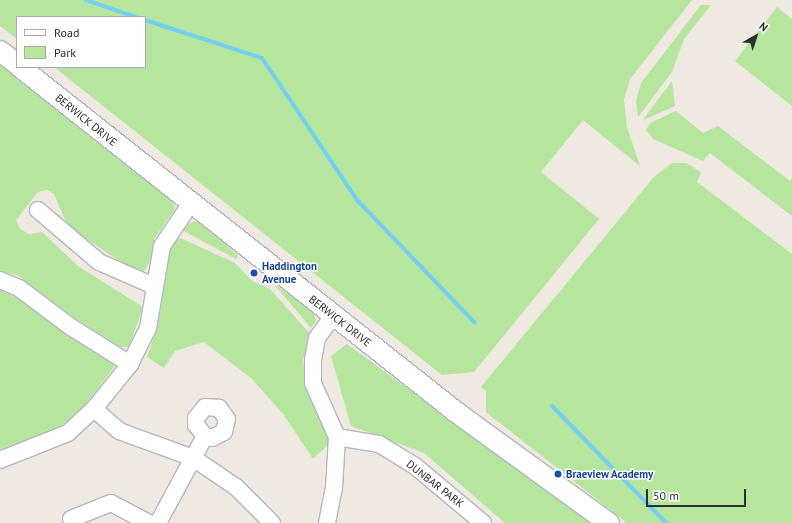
<!DOCTYPE html>
<style>
body{margin:0}
#map{position:relative;width:792px;height:523px;overflow:hidden;background:#efe9e1;font-family:"PT Sans",sans-serif}
div>[style]{position:absolute}
.green>*{inset:0;background:#b6e59e}
.stream>*{height:4px;margin:-2px;padding:0 2px;transform-origin:2px;border-radius:2px;background:#75cff0}
.roads{filter:drop-shadow(1px 0 #b4b7c1) drop-shadow(-1px 0 #b4b7c1) drop-shadow(0 1px #b4b7c1) drop-shadow(0 -1px #b4b7c1)}
.minor>*{height:16px;margin:-8px;padding:0 8px;transform-origin:8px;border-radius:8px;background:#fff}
.tertiary>*{height:20px;margin:-10px;padding:0 10px;transform-origin:10px;border-radius:10px;background:#fff}
.dots>*{width:11px;height:11px;translate:-50% -50%;box-sizing:border-box;border:2px solid #fff;border-radius:50%}
span{translate:-50% -50%;white-space:nowrap;text-align:center;line-height:1.15;-webkit-text-stroke:3px #fff;paint-order:stroke}
.street-label{font-size:11px;color:#2e2e2e}
.transit-label{font-size:11px;color:#164399;font-weight:700}
.left{translate:0 -50%;text-align:left}
.legend{position:absolute;left:16px;top:16px;width:130px;height:52px;box-sizing:border-box;background:#fff;border:1px solid #ababab;margin:0;padding:5px 7px;list-style:none;font-size:12px;color:#2e2e2e}
.legend li{display:flex;align-items:center;gap:8px;height:20px}
.legend b{width:20px;border:1px solid #ababab}
.north{position:absolute;left:736px;top:16px;width:40px;height:40px;-webkit-text-stroke:3px #fff;paint-order:stroke;rotate:39deg;font-size:11px;font-weight:700;line-height:16px;text-align:center;color:#2e2e2e}
.north::after{content:'';display:block;margin:auto;width:14px;height:18px;background:#2e2e2e;clip-path:polygon(50% 0,100% 100%,50% 72%,0 100%)}
.scale{position:absolute;left:646px;top:489px;width:100px;height:18px;box-sizing:border-box;border:2px solid #2e2e2e;border-top:0;padding-left:5px;font-size:12px;line-height:14px;white-space:nowrap;color:#2e2e2e;-webkit-text-stroke:3px #fff;paint-order:stroke}
</style>
<div id="map">
<div class="green">
<div style="clip-path:polygon(0 0,692px 0,630px 79px,624px 100px,627px 127px,640px 166px,583px 120px,541px 172px,599px 219px,474px 372px,442px 375px,54px 67px,145px 67px,145px 17px,17px 17px,17px 39px,0 26px)"></div>
<div style="clip-path:polygon(701px 5px,711px 5px,684px 39px,672px 72px,638px 117px,636px 101px,641px 83px)"></div>
<div style="clip-path:polygon(777px 7px,792px 19px,792px 106px,735px 61px)"></div>
<div style="clip-path:polygon(0 59px,171px 197px,175px 209px,154px 239px,154px 255px,144px 271px,130px 268px,74px 231px,66px 222px,54px 194px,47px 190px,38px 192px,16px 220px,20px 229px,29px 234px,42px 232px,79px 267px,143px 307px,129px 347px,121px 347px,73px 317px,19px 276px,0 271px)"></div>
<div style="clip-path:polygon(672px 81px,675px 106px,643px 120px,662px 94px)"></div>
<div style="clip-path:polygon(676px 111px,703px 133px,718px 126px,790px 181px,792px 178px,792px 216px,710px 153px,703px 161px,653px 139px,646px 130px,650px 123px)"></div>
<div style="clip-path:polygon(672px 163px,686px 163px,701px 172px,697px 182px,792px 254px,792px 523px,627px 523px,486px 412px,486px 391px,481px 387px,654px 177px)"></div>
<div style="clip-path:polygon(194px 221px,207px 225px,238px 256px,236px 259px,180px 229px)"></div>
<div style="clip-path:polygon(176px 236px,235px 263px,252px 281px,270px 289px,311px 335px,303px 359px,306px 386px,333px 440px,313px 459px,283px 414px,252px 379px,204px 342px,175px 351px,164px 368px,147px 357px,158px 325px,168px 247px)"></div>
<div style="clip-path:polygon(274px 284px,313px 311px,316px 321px,311px 328px)"></div>
<div style="clip-path:polygon(0 290px,25px 302px,115px 366px,78px 414px,57px 428px,0 450px)"></div>
<div style="clip-path:polygon(347px 344px,591px 523px,505px 523px,424px 453px,351px 426px,331px 356px)"></div>
</div>
<div class="stream">
<div style="left:86px;top:0;width:53px;rotate:18.8deg"></div>
<div style="left:145px;top:20px;width:123px;rotate:18deg"></div>
<div style="left:262px;top:58px;width:171px;rotate:56.2deg"></div>
<div style="left:357px;top:200px;width:170px;rotate:46.2deg"></div>
<div style="left:552px;top:406px;width:163px;rotate:45.7deg"></div>
</div>
<div class="roads">
<div class="minor">
<div style="left:38px;top:210px;width:80px;rotate:40.4deg"></div>
<div style="left:99px;top:262px;width:60px;rotate:23.6deg"></div>
<div style="left:0;top:280px;width:21px;rotate:23deg"></div>
<div style="left:19px;top:288px;width:65px;rotate:36.9deg"></div>
<div style="left:71px;top:327px;width:70px;rotate:32.1deg"></div>
<div style="left:94px;top:409px;width:33px;rotate:41deg"></div>
<div style="left:119px;top:431px;width:79px;rotate:20deg"></div>
<div style="left:193px;top:458px;width:52px;rotate:34deg"></div>
<div style="left:236px;top:487px;width:51px;rotate:45deg"></div>
<div style="left:337px;top:437px;width:43px;rotate:9.5deg"></div>
<div style="left:379px;top:444px;width:42px;rotate:31.4deg"></div>
<div style="left:415px;top:466px;width:89px;rotate:40deg"></div>
<div style="left:0;top:460px;width:73px;rotate:-21.7deg"></div>
<div style="left:68px;top:433px;width:35px;rotate:-43deg"></div>
<div style="left:94px;top:409px;width:58px;rotate:-51.3deg"></div>
<div style="left:130px;top:364px;width:40px;rotate:-63.4deg"></div>
<div style="left:148px;top:328px;width:83px;rotate:-80.3deg"></div>
<div style="left:162px;top:246px;width:52px;rotate:-56deg"></div>
<div style="left:71px;top:519px;width:43px;rotate:-21.8deg"></div>
<div style="left:111px;top:503px;width:43px;rotate:27.8deg"></div>
<div style="left:158px;top:523px;width:99px;rotate:-61.6deg"></div>
<div style="left:205px;top:436px;width:7px;rotate:16deg"></div>
<div style="left:212px;top:438px;width:13px;rotate:-27deg"></div>
<div style="left:224px;top:432px;width:13px;rotate:-77deg"></div>
<div style="left:227px;top:419px;width:14px;rotate:-126deg"></div>
<div style="left:219px;top:408px;width:14px;rotate:-176deg"></div>
<div style="left:205px;top:407px;width:14px;rotate:129deg"></div>
<div style="left:196px;top:418px;width:7px;rotate:90deg"></div>
<div style="left:196px;top:425px;width:14px;rotate:51deg"></div>
<div style="left:327px;top:523px;width:36px;rotate:-79deg"></div>
<div style="left:334px;top:488px;width:51px;rotate:-86.6deg"></div>
<div style="left:337px;top:437px;width:59px;rotate:-114deg"></div>
<div style="left:313px;top:383px;width:23px;rotate:-90deg"></div>
<div style="left:313px;top:360px;width:22px;rotate:-80deg"></div>
<div style="left:317px;top:338px;width:27px;rotate:-54deg"></div>
</div>
<div class="tertiary">
<div style="left:0;top:51px;width:21px;rotate:37deg"></div>
<div style="left:20px;top:67px;width:556px;rotate:38.35deg"></div>
<div style="left:456px;top:412px;width:189px;rotate:36deg"></div>
</div>
</div>
<div class="dots">
<div style="left:254px;top:273px;background:#1a4fb4"></div>
<div style="left:558px;top:474px;background:#1a4fb4"></div>
</div>
<div class="street-label">
<span style="left:86px;top:120px;rotate:39deg">BERWICK DRIVE</span>
<span style="left:340px;top:321px;rotate:38deg">BERWICK DRIVE</span>
<span style="left:435px;top:484px;rotate:38deg">DUNBAR PARK</span>
</div>
<div class="transit-label">
<span class="left" style="left:262px;top:273px">Haddington<br>Avenue</span>
<span class="left" style="left:566px;top:474px">Braeview Academy</span>
</div>
<ul class="legend">
<li><b style="height:5px;background:#fff"></b>Road</li>
<li><b style="height:11px;background:#b6e59e"></b>Park</li>
</ul>
<div class="north">N</div>
<div class="scale">50 m</div>
</div>
